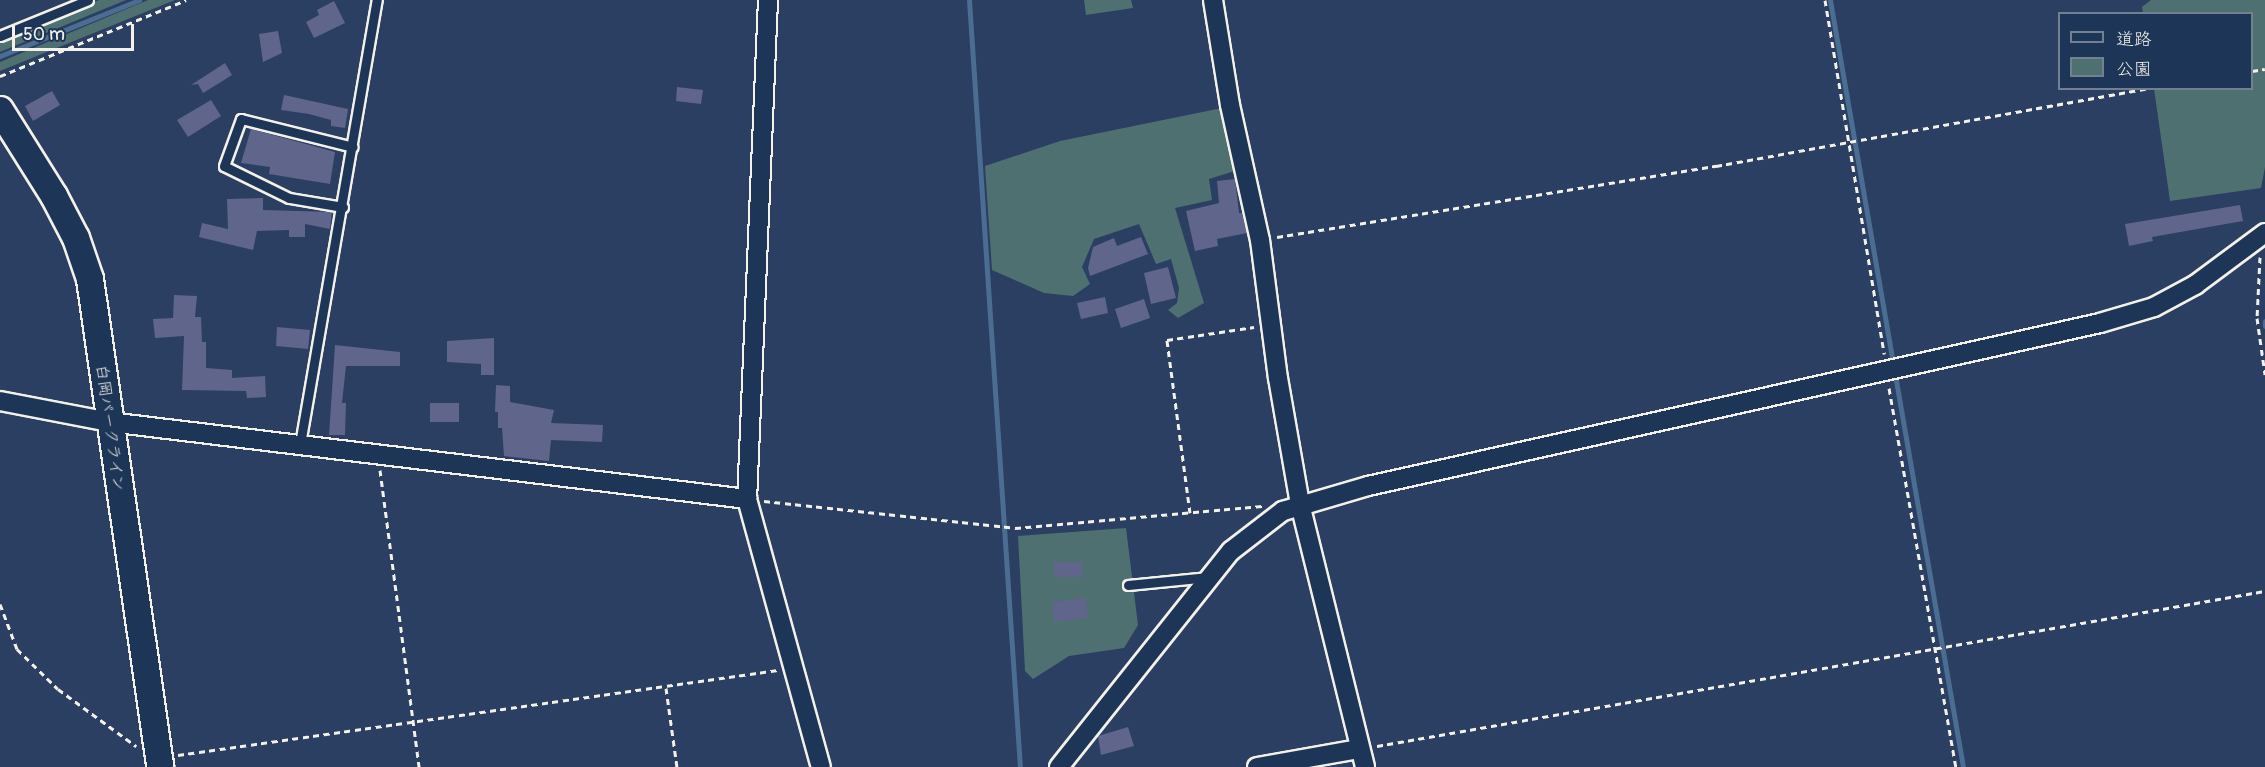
<!DOCTYPE html>
<meta charset="utf-8">
<style>
body{margin:0}
#map{position:relative;width:2265px;height:767px;overflow:hidden;background:#2a3f62;font-family:Pangolin,"Klee One",sans-serif}
div>[style]{position:absolute}
.green>*{inset:0;background:#4e7071}
.stream>*{height:5px;margin:-2.5px;padding:0 2.5px;transform-origin:2.5px;border-radius:2.5px;background:#4a6d91}
.building>*{inset:0;background:#60658c}
.path>*{height:3px;margin-top:-1.5px;transform-origin:0;background:repeating-linear-gradient(90deg,#f4f1e8 0 6px,transparent 0 10.5px)}
.roads{filter:drop-shadow(2px 0 #f4f1e8) drop-shadow(-2px 0 #f4f1e8) drop-shadow(0 2px #f4f1e8) drop-shadow(0 -2px #f4f1e8)}
.lane>*{height:9px;margin:-4.5px;padding:0 4.5px;transform-origin:4.5px;border-radius:4.5px;background:#1d3557}
.street>*{height:18px;margin:-9px;padding:0 9px;transform-origin:9px;border-radius:9px;background:#1d3557}
.secondary>*{height:26px;margin:-13px;padding:0 13px;transform-origin:13px;border-radius:13px;background:#1d3557}
span{translate:-50% -50%;white-space:nowrap;text-align:center;line-height:1.15;-webkit-text-stroke:5px #1d3557;paint-order:stroke}
.street-label{font-size:16px;color:#f4f1e8}
.legend{position:absolute;left:2058px;top:12px;width:195px;height:78px;box-sizing:border-box;background:#1d3557;border:2px solid #738091;margin:0;padding:8px 10px;list-style:none;font-size:18px;color:#f4f1e8}
.legend li{display:flex;align-items:center;gap:12px;height:30px}
.legend b{width:30px;border:2px solid #738091}
.scale{position:absolute;left:12px;top:24px;width:122px;height:27px;box-sizing:border-box;border:3px solid #f4f1e8;border-top:0;padding-left:8px;font-size:18px;line-height:21px;white-space:nowrap;color:#f4f1e8;-webkit-text-stroke:4px #1d3557;paint-order:stroke}
</style>
<div id="map">
<div class="green">
<div style="clip-path:polygon(99px 0,126px 0,0 52px,0 40px)"></div>
<div style="clip-path:polygon(148px 0,175px 0,0 71px,0 62px)"></div>
<div style="clip-path:polygon(1084px 0,1131px 0,1133px 8px,1086px 15px)"></div>
<div style="clip-path:polygon(2151px 0,2265px 0,2265px 167px,2261px 188px,2170px 201px,2154px 89px,2252px 88px,2252px 14px,2143px 13px,2142px 7px)"></div>
<div style="clip-path:polygon(1222px 108px,1238px 170px,1209px 179px,1212px 200px,1175px 208px,1204px 303px,1178px 318px,1168px 310px,1177px 303px,1179px 288px,1171px 259px,1156px 264px,1139px 224px,1094px 239px,1082px 267px,1090px 284px,1073px 296px,1044px 293px,992px 270px,985px 166px,1060px 141px)"></div>
<div style="clip-path:polygon(1126px 528px,1138px 625px,1124px 648px,1069px 656px,1033px 679px,1025px 671px,1018px 536px)"></div>
</div>
<div class="stream">
<div style="left:969px;top:0;width:769px;rotate:86.2deg"></div>
<div style="left:1830px;top:0;width:778px;rotate:80.16deg"></div>
<div style="left:0;top:56px;width:150px;rotate:-21.9deg"></div>
<div style="left:2265px;top:321px;width:5px;rotate:90deg"></div>
</div>
<div class="building">
<div style="clip-path:polygon(334px 1px,345px 23px,314px 38px,306px 22px,319px 15px,317px 10px)"></div>
<div style="clip-path:polygon(278px 31px,282px 53px,263px 62px,259px 34px)"></div>
<div style="clip-path:polygon(225px 63px,232px 75px,221px 82px,203px 93px,198px 84px,191px 85px)"></div>
<div style="clip-path:polygon(677px 87px,703px 90px,701px 104px,676px 101px)"></div>
<div style="clip-path:polygon(52px 91px,60px 105px,33px 121px,25px 106px)"></div>
<div style="clip-path:polygon(284px 95px,348px 109px,345px 128px,331px 126px,331px 120px,309px 114px,281px 110px)"></div>
<div style="clip-path:polygon(211px 100px,221px 116px,188px 137px,177px 120px)"></div>
<div style="clip-path:polygon(251px 129px,335px 152px,330px 184px,269px 174px,270px 167px,241px 163px)"></div>
<div style="clip-path:polygon(1235px 179px,1239px 213px,1242px 213px,1247px 233px,1217px 239px,1218px 246px,1195px 251px,1186px 211px,1219px 203px,1217px 181px)"></div>
<div style="clip-path:polygon(263px 198px,263px 210px,332px 212px,330px 229px,305px 224px,305px 237px,289px 237px,289px 230px,257px 231px,253px 250px,199px 237px,202px 223px,228px 229px,227px 199px)"></div>
<div style="clip-path:polygon(2240px 205px,2243px 221px,2152px 237px,2153px 241px,2129px 246px,2125px 224px)"></div>
<div style="clip-path:polygon(1141px 237px,1148px 254px,1090px 276px,1088px 268px,1093px 247px,1114px 238px,1117px 246px)"></div>
<div style="clip-path:polygon(1168px 267px,1176px 298px,1151px 304px,1144px 273px)"></div>
<div style="clip-path:polygon(174px 295px,197px 296px,195px 317px,201px 317px,202px 342px,206px 342px,206px 368px,232px 370px,232px 378px,265px 376px,266px 397px,247px 398px,246px 391px,182px 390px,184px 336px,155px 338px,153px 319px,173px 318px)"></div>
<div style="clip-path:polygon(1105px 297px,1108px 313px,1081px 319px,1077px 303px)"></div>
<div style="clip-path:polygon(1144px 299px,1150px 318px,1121px 328px,1115px 309px)"></div>
<div style="clip-path:polygon(277px 327px,310px 330px,308px 349px,276px 346px)"></div>
<div style="clip-path:polygon(494px 338px,494px 375px,481px 375px,481px 364px,447px 362px,447px 341px)"></div>
<div style="clip-path:polygon(335px 345px,400px 352px,400px 366px,346px 366px,342px 403px,346px 403px,345px 435px,329px 435px)"></div>
<div style="clip-path:polygon(496px 385px,510px 386px,510px 402px,554px 410px,551px 423px,603px 425px,602px 442px,551px 440px,549px 461px,504px 456px,502px 428px,498px 428px,498px 412px,495px 412px)"></div>
<div style="clip-path:polygon(430px 403px,459px 403px,459px 422px,430px 422px)"></div>
<div style="clip-path:polygon(1054px 562px,1082px 562px,1082px 577px,1054px 577px)"></div>
<div style="clip-path:polygon(1086px 598px,1088px 618px,1054px 622px,1052px 602px)"></div>
<div style="clip-path:polygon(1128px 727px,1134px 746px,1101px 755px,1098px 736px)"></div>
</div>
<div class="path">
<div style="left:1825px;top:0;width:359px;rotate:80.5deg"></div>
<div style="left:2252px;top:71px;width:13px;rotate:-9deg"></div>
<div style="left:0;top:76px;width:201px;rotate:-22.2deg"></div>
<div style="left:1277px;top:237px;width:445px;rotate:-9.2deg"></div>
<div style="left:1716px;top:166px;width:442px;rotate:-10.2deg"></div>
<div style="left:2260px;top:257px;width:61px;rotate:92.8deg"></div>
<div style="left:2257px;top:318px;width:57px;rotate:81.9deg"></div>
<div style="left:1889px;top:388px;width:385px;rotate:80deg"></div>
<div style="left:380px;top:470px;width:300px;rotate:82.5deg"></div>
<div style="left:764px;top:501px;width:252px;rotate:6.1deg"></div>
<div style="left:1015px;top:528px;width:248px;rotate:-5.1deg"></div>
<div style="left:1190px;top:513px;width:175px;rotate:-97.6deg"></div>
<div style="left:1167px;top:340px;width:88px;rotate:-8.5deg"></div>
<div style="left:0;top:604px;width:48px;rotate:69.3deg"></div>
<div style="left:17px;top:649px;width:57px;rotate:44.3deg"></div>
<div style="left:58px;top:689px;width:97px;rotate:36.2deg"></div>
<div style="left:666px;top:688px;width:80px;rotate:82.1deg"></div>
<div style="left:1377px;top:746px;width:901px;rotate:-9.9deg"></div>
<div style="left:178px;top:755px;width:606px;rotate:-8.06deg"></div>
</div>
<div class="roads">
<div class="lane">
<div style="left:0;top:36px;width:95px;rotate:-22.2deg"></div>
<div style="left:343px;top:207px;width:55px;rotate:-170.5deg"></div>
<div style="left:289px;top:198px;width:72px;rotate:-153.8deg"></div>
<div style="left:224px;top:166px;width:50px;rotate:-70.1deg"></div>
<div style="left:241px;top:119px;width:115px;rotate:14deg"></div>
<div style="left:300px;top:444px;width:451px;rotate:-80.2deg"></div>
<div style="left:1128px;top:585px;width:81px;rotate:-5.6deg"></div>
</div>
<div class="street">
<div style="left:768px;top:0;width:499px;rotate:92.4deg"></div>
<div style="left:747px;top:499px;width:278px;rotate:74.6deg"></div>
<div style="left:1213px;top:0;width:106px;rotate:80.8deg"></div>
<div style="left:1230px;top:105px;width:138px;rotate:77.5deg"></div>
<div style="left:1260px;top:240px;width:139px;rotate:82.6deg"></div>
<div style="left:1278px;top:378px;width:128px;rotate:80.1deg"></div>
<div style="left:1300px;top:504px;width:271px;rotate:76.1deg"></div>
<div style="left:0;top:401px;width:111px;rotate:10.9deg"></div>
<div style="left:109px;top:422px;width:643px;rotate:6.88deg"></div>
<div style="left:1059px;top:767px;width:276px;rotate:-51.5deg"></div>
<div style="left:1231px;top:551px;width:66px;rotate:-37.6deg"></div>
<div style="left:1283px;top:511px;width:89px;rotate:-16.4deg"></div>
<div style="left:1368px;top:486px;width:750px;rotate:-12.55deg"></div>
<div style="left:2100px;top:323px;width:56px;rotate:-16.5deg"></div>
<div style="left:2154px;top:307px;width:47px;rotate:-28.2deg"></div>
<div style="left:2195px;top:285px;width:87px;rotate:-36.6deg"></div>
<div style="left:1257px;top:767px;width:104px;rotate:-10deg"></div>
</div>
<div class="secondary">
<div style="left:0;top:110px;width:102px;rotate:57.9deg"></div>
<div style="left:54px;top:196px;width:47px;rotate:62.4deg"></div>
<div style="left:76px;top:238px;width:43px;rotate:71.1deg"></div>
<div style="left:90px;top:279px;width:493px;rotate:81.8deg"></div>
</div>
</div>
<div class="street-label">
<span style="left:110px;top:428px;rotate:82deg">白岡パークライン</span>
</div>
<ul class="legend">
<li><b style="height:8px;background:#1d3557"></b>道路</li>
<li><b style="height:16px;background:#4e7071"></b>公園</li>
</ul>
<div class="scale">50 m</div>
</div>
